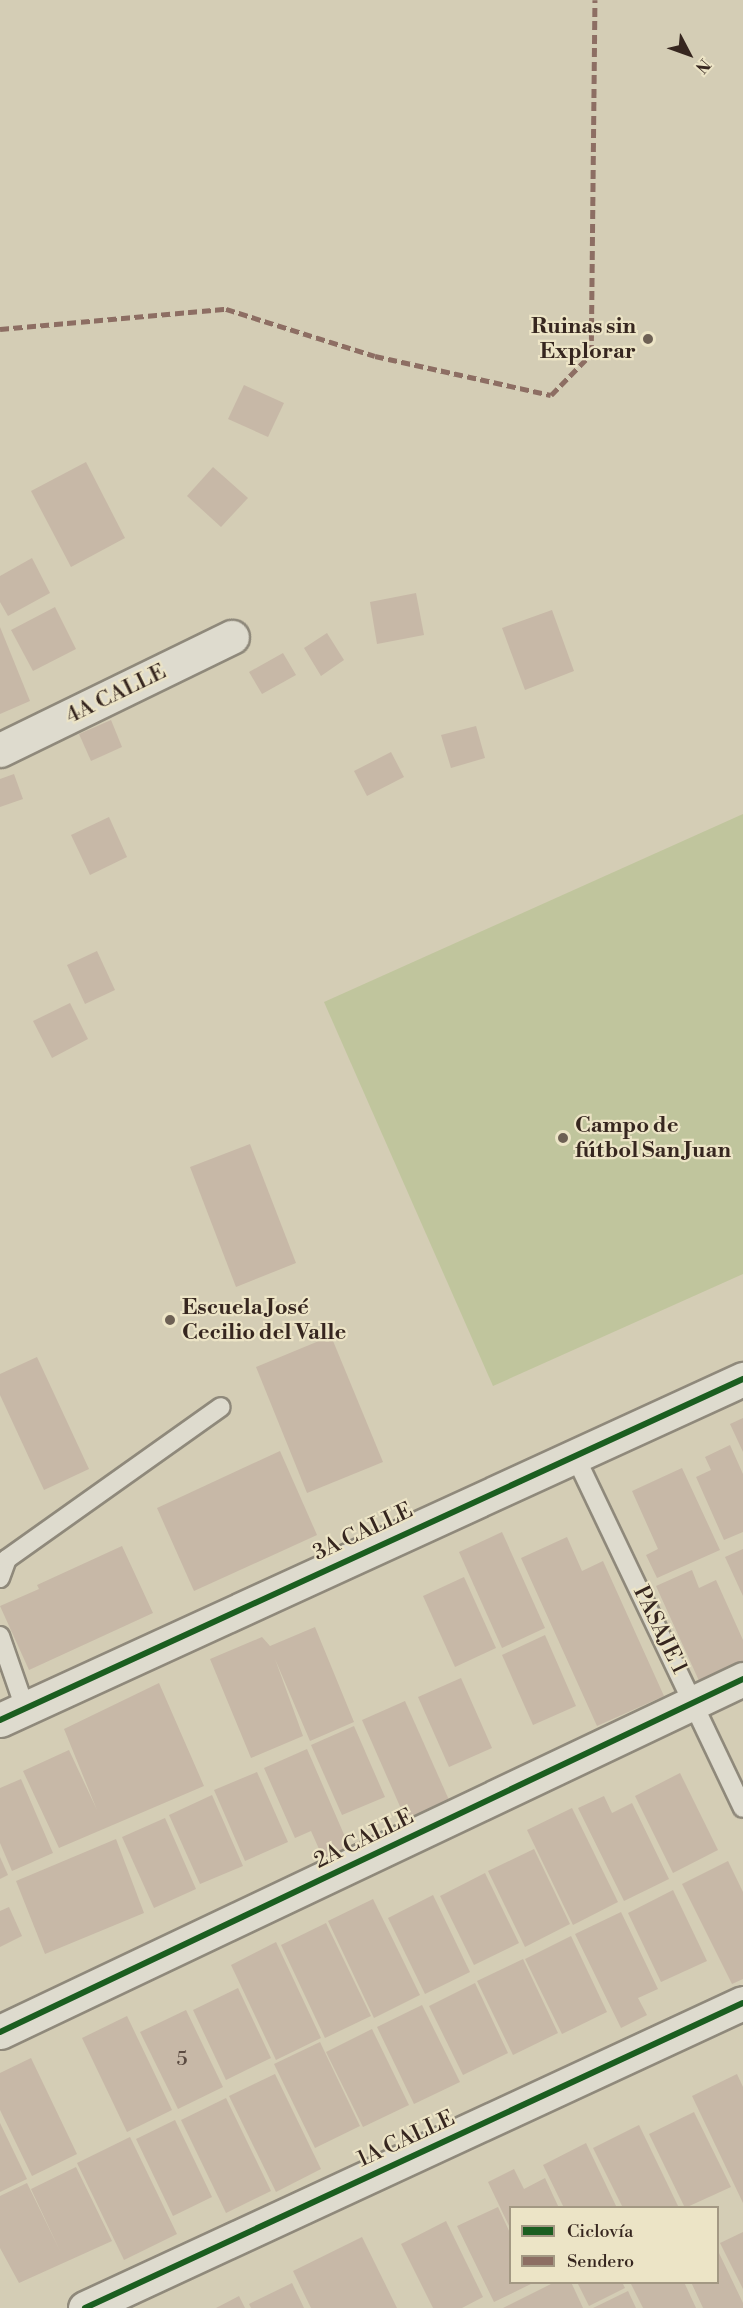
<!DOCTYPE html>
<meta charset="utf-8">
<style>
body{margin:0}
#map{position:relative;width:743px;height:2308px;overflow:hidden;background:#d4cdb5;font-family:"Libre Bodoni",serif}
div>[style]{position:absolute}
.green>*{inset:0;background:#c0c59d}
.building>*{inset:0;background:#c7b8a7}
.roads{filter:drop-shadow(2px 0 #8f897b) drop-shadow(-2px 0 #8f897b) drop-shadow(0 2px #8f897b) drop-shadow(0 -2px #8f897b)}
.lane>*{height:18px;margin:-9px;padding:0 9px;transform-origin:9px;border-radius:9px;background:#dedbce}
.street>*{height:33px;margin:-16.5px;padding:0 16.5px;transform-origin:16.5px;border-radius:16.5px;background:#dedbce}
.quiet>*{height:4.5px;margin-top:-2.25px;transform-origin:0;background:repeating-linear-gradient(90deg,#8d6e63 0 9px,transparent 0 13.5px)}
.cycleway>*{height:6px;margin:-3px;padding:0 3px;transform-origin:3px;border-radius:3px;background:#1b5e20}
.dots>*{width:16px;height:16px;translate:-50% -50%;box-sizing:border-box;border:3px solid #ece4c6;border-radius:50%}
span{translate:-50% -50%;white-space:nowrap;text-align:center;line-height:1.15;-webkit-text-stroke:4.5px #ece4c6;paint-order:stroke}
.number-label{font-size:20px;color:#5a4a41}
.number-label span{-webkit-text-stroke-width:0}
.poi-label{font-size:22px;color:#36261f;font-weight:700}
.right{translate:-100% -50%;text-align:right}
.left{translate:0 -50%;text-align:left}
.street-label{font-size:22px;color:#36261f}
.legend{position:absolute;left:509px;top:2206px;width:210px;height:78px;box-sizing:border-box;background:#ece4c6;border:2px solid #a39883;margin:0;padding:8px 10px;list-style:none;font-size:18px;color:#36261f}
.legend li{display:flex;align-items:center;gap:12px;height:30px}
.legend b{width:30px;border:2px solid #a39883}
.north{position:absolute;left:659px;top:24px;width:60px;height:60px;-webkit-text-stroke:4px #ece4c6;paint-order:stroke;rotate:131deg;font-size:16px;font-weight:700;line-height:24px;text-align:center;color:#36261f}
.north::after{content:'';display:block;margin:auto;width:21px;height:27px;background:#36261f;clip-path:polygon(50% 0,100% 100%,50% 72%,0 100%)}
</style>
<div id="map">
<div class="green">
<div style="clip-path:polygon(743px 814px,743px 1274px,493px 1386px,324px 1002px)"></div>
</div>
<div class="building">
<div style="clip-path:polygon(244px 385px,284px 403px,268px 437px,228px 419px)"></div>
<div style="clip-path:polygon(86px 462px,125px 538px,71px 567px,31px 491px)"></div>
<div style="clip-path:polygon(213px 467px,248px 498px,221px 527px,187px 496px)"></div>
<div style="clip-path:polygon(32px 558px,50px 593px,8px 616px,0 602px,0 576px)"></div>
<div style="clip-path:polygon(416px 593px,424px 635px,377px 644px,370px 602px)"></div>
<div style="clip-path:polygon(55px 607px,76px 649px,33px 671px,11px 630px)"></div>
<div style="clip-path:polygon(552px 610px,574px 671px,525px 690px,502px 628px)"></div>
<div style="clip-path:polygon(0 627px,30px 701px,0 714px)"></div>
<div style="clip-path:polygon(327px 633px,344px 660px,321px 676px,304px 648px)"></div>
<div style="clip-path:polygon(283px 653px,296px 675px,262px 694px,249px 672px)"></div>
<div style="clip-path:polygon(111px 720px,122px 747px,91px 761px,79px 734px)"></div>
<div style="clip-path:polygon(476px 726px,485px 758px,451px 768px,441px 735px)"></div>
<div style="clip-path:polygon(391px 752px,404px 777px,367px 796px,354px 771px)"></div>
<div style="clip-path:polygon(14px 774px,23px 799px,0 807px,0 779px)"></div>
<div style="clip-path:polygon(109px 817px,127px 857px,90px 875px,71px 835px)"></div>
<div style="clip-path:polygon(97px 951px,115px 990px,85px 1004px,67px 965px)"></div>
<div style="clip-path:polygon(70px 1003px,88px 1039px,52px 1058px,33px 1021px)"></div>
<div style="clip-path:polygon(250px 1144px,296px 1263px,236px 1287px,190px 1167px)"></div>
<div style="clip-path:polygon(331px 1336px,383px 1462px,307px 1493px,256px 1367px)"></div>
<div style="clip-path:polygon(37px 1357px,89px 1469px,44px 1490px,0 1395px,0 1374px)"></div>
<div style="clip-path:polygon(743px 1418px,743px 1452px,730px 1424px)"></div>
<div style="clip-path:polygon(730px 1445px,743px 1474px,743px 1532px,724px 1540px,696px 1477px,711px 1470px,705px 1457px)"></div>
<div style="clip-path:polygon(280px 1451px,317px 1535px,194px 1591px,157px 1508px)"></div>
<div style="clip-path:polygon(682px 1468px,720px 1550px,657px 1578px,646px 1555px,658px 1549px,632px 1491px)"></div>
<div style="clip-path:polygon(502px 1532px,545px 1628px,502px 1648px,459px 1552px)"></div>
<div style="clip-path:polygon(567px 1537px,582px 1571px,603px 1561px,664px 1696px,597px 1726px,521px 1558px)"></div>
<div style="clip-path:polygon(122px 1546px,153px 1613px,29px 1670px,0 1606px,39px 1589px,37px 1585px)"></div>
<div style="clip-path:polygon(743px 1549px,743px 1596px,725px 1557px)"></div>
<div style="clip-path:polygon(692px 1570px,699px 1588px,716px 1580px,743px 1640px,743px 1663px,700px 1683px,656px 1586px)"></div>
<div style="clip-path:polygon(464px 1577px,496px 1648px,455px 1667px,423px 1596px)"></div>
<div style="clip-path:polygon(315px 1627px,354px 1722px,310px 1741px,275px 1659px,303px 1736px,251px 1758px,210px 1659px,262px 1637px,270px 1646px)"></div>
<div style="clip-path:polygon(545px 1635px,576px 1706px,533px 1725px,502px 1655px)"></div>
<div style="clip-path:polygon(461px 1678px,492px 1748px,449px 1767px,418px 1697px)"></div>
<div style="clip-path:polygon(159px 1683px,204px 1786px,59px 1848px,23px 1771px,69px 1750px,97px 1810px,64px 1729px)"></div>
<div style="clip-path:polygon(405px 1701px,449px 1800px,406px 1820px,362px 1720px)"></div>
<div style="clip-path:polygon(354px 1726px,385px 1797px,342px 1815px,311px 1745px)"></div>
<div style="clip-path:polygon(307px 1749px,349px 1846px,323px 1858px,311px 1831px,295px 1838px,264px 1768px)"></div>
<div style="clip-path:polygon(257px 1772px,288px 1842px,245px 1861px,214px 1790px)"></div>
<div style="clip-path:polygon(680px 1773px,718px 1850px,673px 1873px,635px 1796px)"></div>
<div style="clip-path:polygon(21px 1779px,53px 1853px,12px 1871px,0 1843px,0 1788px)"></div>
<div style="clip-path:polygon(212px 1795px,243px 1866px,200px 1884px,169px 1815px)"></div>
<div style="clip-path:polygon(604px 1796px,612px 1813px,632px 1803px,669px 1879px,624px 1901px,578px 1808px)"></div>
<div style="clip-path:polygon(572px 1808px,618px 1902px,573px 1925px,527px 1830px)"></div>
<div style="clip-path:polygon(165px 1818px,196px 1889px,154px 1908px,122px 1837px)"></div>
<div style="clip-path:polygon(116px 1839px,144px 1913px,45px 1954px,16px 1881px)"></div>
<div style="clip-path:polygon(534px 1849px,570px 1924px,525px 1947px,488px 1871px)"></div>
<div style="clip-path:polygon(0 1857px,8px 1875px,0 1879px)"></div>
<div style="clip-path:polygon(728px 1861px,743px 1892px,743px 1979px,732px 1984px,682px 1884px)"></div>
<div style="clip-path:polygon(485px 1873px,519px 1943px,474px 1965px,440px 1896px)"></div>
<div style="clip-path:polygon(673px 1890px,707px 1961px,661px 1982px,628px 1913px)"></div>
<div style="clip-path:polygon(433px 1895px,470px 1972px,425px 1994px,388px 1918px)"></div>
<div style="clip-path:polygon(373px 1899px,420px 1995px,374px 2018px,328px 1921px)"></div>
<div style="clip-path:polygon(9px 1907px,22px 1936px,0 1947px,0 1911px)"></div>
<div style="clip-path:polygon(621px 1912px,658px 1989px,638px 1998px,647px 2015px,621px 2028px,575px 1934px)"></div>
<div style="clip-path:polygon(326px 1923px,371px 2016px,325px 2038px,281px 1945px)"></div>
<div style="clip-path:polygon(571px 1936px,607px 2012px,562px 2034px,525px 1959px)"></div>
<div style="clip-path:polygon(276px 1942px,321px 2038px,276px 2060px,231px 1965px)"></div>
<div style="clip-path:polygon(523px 1959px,558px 2033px,513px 2055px,477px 1981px)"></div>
<div style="clip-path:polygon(475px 1983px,508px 2053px,463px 2075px,429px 2006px)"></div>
<div style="clip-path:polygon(238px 1988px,271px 2058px,226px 2080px,193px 2010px)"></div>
<div style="clip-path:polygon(422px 2005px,460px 2082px,414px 2104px,377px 2027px)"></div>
<div style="clip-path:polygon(186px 2010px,223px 2087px,178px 2109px,140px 2032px)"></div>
<div style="clip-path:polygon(127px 2016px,172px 2110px,127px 2132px,82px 2038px)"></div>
<div style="clip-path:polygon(372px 2029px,409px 2105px,363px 2127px,326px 2052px)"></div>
<div style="clip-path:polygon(320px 2042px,360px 2126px,315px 2148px,274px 2064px)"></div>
<div style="clip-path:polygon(31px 2058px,77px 2154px,32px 2176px,0 2110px,0 2073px)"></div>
<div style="clip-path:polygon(275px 2074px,321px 2169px,276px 2192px,229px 2096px)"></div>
<div style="clip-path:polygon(737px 2074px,743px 2087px,743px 2203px,692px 2096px)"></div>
<div style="clip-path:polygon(226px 2098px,271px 2191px,226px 2213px,181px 2120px)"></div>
<div style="clip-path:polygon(694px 2112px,731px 2187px,685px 2208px,649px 2134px)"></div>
<div style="clip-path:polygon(175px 2120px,212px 2197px,173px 2216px,136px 2139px)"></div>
<div style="clip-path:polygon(0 2123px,27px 2179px,0 2192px)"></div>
<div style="clip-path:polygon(639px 2125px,679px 2208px,623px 2208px,593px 2148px)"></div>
<div style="clip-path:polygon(130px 2137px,177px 2234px,124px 2260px,77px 2163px)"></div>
<div style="clip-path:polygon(586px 2143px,617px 2208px,564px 2208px,543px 2165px)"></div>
<div style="clip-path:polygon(76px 2167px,112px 2241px,19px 2283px,0 2248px,0 2196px,27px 2183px,60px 2251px,31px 2189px)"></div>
<div style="clip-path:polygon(514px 2169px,524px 2189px,545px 2178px,559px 2208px,510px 2208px,510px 2228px,488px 2182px)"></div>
<div style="clip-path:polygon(498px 2207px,510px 2233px,510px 2282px,535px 2282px,494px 2302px,457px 2226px)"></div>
<div style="clip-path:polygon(446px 2221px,483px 2297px,462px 2308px,433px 2308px,401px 2244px)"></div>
<div style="clip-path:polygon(743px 2232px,743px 2289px,720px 2243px)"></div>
<div style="clip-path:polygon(362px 2237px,397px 2308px,311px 2308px,293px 2271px)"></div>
<div style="clip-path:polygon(718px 2251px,743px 2303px,743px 2308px,703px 2308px,691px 2282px,718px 2282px)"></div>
<div style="clip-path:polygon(555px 2282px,571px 2282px,583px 2308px,503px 2308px)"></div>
<div style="clip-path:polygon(577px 2282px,622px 2282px,625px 2288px,589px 2306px)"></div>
<div style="clip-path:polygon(630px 2282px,684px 2282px,696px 2308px,643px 2308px)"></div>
<div style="clip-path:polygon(292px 2283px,304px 2308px,251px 2308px,249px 2304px)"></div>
<div style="clip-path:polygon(628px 2291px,636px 2308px,593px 2308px)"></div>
<div style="clip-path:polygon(239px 2296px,245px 2308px,216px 2308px)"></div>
</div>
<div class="roads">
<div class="lane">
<div style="left:574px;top:1454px;width:392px;rotate:64.5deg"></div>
<div style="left:0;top:1578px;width:20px;rotate:-70deg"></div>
<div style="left:7px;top:1559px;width:262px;rotate:-35.4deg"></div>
<div style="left:0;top:1636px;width:76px;rotate:70.9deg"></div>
</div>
<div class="street">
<div style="left:0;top:750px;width:258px;rotate:-26deg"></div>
<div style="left:0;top:1720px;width:818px;rotate:-24.65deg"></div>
<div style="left:0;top:2032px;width:823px;rotate:-25.41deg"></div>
<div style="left:85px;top:2308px;width:725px;rotate:-24.87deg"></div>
</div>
</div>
<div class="quiet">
<div style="left:0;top:329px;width:227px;rotate:-5.1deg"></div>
<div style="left:226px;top:309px;width:156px;rotate:17.5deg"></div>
<div style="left:375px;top:356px;width:180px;rotate:12.5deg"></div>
<div style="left:551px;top:395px;width:57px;rotate:-45.7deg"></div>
<div style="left:591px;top:354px;width:354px;rotate:-89.4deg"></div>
</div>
<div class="cycleway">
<div style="left:0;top:1720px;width:818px;rotate:-24.65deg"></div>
<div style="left:0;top:2032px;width:823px;rotate:-25.41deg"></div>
<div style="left:85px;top:2308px;width:725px;rotate:-24.87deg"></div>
</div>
<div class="dots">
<div style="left:648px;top:339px;background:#6d6054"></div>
<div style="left:563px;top:1138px;background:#6d6054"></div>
<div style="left:170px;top:1320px;background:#6d6054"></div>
</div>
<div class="number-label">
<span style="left:182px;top:2059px">5</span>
</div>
<div class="poi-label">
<span class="right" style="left:636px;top:339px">Ruinas sin<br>Explorar</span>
<span class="left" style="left:575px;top:1138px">Campo de<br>fútbol San Juan</span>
<span class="left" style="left:182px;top:1320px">Escuela José<br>Cecilio del Valle</span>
</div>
<div class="street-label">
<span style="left:116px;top:694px;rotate:-26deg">4A CALLE</span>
<span style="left:363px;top:1532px;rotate:-25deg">3A CALLE</span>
<span style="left:660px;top:1630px;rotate:64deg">PASAJE 1</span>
<span style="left:364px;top:1839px;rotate:-26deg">2A CALLE</span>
<span style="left:406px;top:2139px;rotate:-25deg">1A CALLE</span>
</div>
<ul class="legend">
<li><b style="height:8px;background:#1b5e20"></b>Ciclovía</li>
<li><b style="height:8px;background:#8d6e63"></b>Sendero</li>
</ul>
<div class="north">N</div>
</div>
